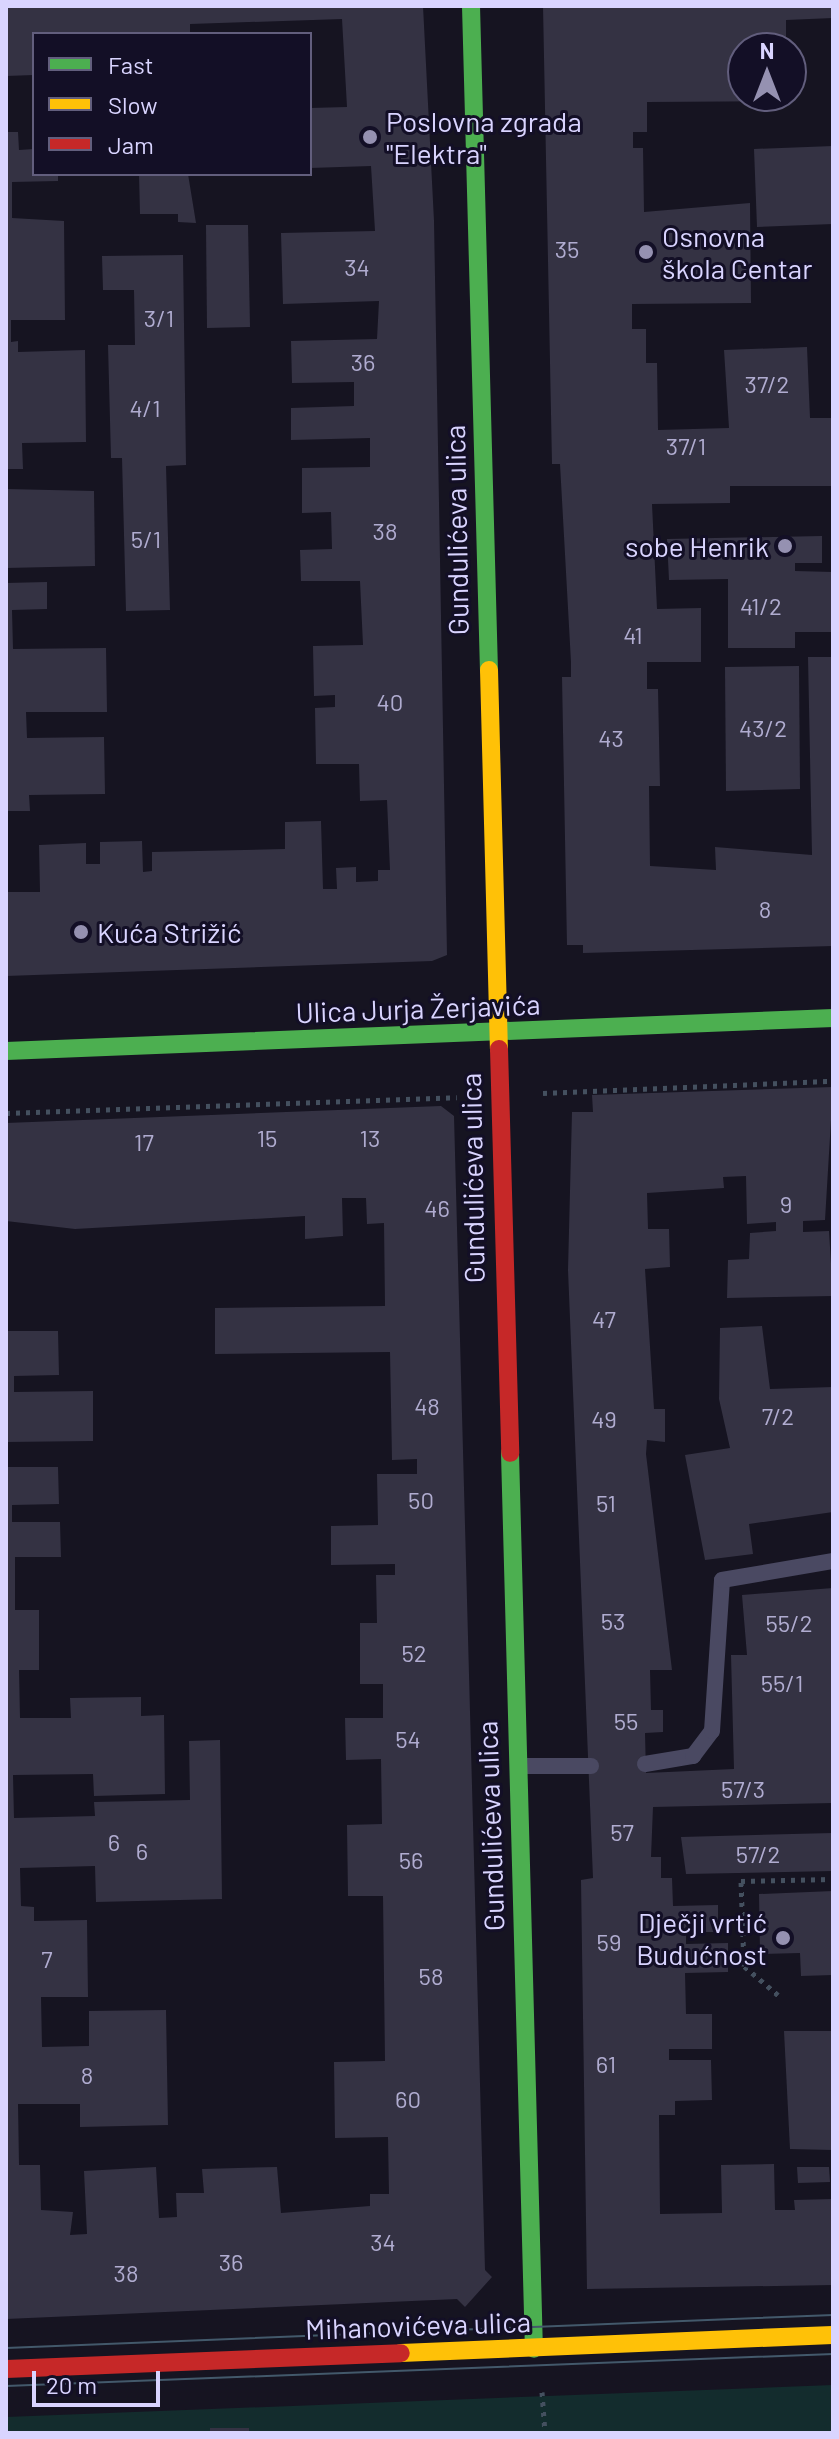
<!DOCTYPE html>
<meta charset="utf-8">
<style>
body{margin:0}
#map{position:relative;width:839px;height:2439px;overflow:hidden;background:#161421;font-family:Barlow,sans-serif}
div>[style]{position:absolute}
.green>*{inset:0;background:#132c2d}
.building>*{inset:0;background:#343243}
.path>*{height:5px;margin-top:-2.5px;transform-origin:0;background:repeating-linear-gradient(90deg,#44505f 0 4px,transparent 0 10px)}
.lane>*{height:16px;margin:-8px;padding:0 8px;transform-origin:8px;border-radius:8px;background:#4a4962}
.fast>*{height:18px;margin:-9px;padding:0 9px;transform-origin:9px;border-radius:9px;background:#4caf50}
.slow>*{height:18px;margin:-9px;padding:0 9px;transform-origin:9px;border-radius:9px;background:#ffc107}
.jam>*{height:18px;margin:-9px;padding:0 9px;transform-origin:9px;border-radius:9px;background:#c62828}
.tram>*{height:2px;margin:-1px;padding:0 1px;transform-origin:1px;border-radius:1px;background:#43596b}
.dots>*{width:22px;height:22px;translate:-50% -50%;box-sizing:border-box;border:4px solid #130f26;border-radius:50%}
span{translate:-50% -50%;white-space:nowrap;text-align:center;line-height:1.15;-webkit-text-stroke:6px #130f26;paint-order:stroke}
.number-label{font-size:24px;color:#b0acd0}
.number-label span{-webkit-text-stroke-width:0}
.poi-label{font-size:28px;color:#d9d4ff}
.left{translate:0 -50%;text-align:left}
.right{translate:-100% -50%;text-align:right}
.street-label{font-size:28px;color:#d9d4ff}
.frame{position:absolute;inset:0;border:8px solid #d9d4ff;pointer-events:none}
.legend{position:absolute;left:32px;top:32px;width:280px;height:144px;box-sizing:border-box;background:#130f26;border:2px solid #625e7d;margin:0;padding:10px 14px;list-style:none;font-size:24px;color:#d9d4ff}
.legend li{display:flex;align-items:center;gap:16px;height:40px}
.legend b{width:40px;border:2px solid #625e7d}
.north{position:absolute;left:727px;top:32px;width:80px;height:80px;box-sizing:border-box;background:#130f26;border:2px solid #625e7d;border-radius:50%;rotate:0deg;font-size:22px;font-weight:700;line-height:32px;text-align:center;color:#d9d4ff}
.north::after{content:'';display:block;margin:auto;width:28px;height:36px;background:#9591b1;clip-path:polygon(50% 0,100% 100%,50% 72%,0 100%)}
.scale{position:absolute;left:32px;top:2371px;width:128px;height:36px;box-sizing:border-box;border:4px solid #d9d4ff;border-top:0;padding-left:10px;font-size:24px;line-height:28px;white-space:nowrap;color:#d9d4ff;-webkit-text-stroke:6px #130f26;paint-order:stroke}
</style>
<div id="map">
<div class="green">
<div style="clip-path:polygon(833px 2385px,833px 2433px,6px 2433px,6px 2417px)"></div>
</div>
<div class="building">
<div style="clip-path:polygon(6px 6px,423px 6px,434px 221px,447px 955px,432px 961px,6px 976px,6px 892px,40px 892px,39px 845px,86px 843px,86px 864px,100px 864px,100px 842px,142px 841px,143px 872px,152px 871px,152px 852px,285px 849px,285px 822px,321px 821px,323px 889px,337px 889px,336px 868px,356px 867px,356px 882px,378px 881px,378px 870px,390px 870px,387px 800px,360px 801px,359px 764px,316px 764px,315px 708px,335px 707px,335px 695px,314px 696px,313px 646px,363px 645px,360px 581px,301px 581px,300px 550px,332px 549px,331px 512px,302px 513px,302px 468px,370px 467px,370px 438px,291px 440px,291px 408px,354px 406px,354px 382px,292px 383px,291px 341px,377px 339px,379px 301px,283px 304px,281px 233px,375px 231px,371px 166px,310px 168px,310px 108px,347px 107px,342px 19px,190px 24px,190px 34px,34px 34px,34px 75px,6px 76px)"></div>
<div style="clip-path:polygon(543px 6px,833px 6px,833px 18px,786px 20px,786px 48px,743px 48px,743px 96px,787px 101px,647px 102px,647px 132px,633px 132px,633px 148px,643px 148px,644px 212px,750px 203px,751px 303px,632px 304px,632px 329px,646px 329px,646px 363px,657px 363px,658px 430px,729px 428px,724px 350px,807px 347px,810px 418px,833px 418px,833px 486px,730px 486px,730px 503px,652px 504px,657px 609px,701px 608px,701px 662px,647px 662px,647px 689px,658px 689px,660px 786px,649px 786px,650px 866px,716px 870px,715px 847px,812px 855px,808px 657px,833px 657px,833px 946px,583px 953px,583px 945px,567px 945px,562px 677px,571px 677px,571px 662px,560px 464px,552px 464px)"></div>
<div style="clip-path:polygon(6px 132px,18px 132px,19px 150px,34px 149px,34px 174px,58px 174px,58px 181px,12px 182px,12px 218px,64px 221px,65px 320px,11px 320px,11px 342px,18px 341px,18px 352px,85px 350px,86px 442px,22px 443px,23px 469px,6px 469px)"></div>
<div style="clip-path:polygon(833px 146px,833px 224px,757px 227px,754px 149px)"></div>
<div style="clip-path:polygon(139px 174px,188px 174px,196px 223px,178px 222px,178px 214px,140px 214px)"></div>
<div style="clip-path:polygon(206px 225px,248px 225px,250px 327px,207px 328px)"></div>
<div style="clip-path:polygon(183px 255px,186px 465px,166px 466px,170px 610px,126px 611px,122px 458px,111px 458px,108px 345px,135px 345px,134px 290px,103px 290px,102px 256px)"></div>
<div style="clip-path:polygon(6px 489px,94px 491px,95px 566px,6px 568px)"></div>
<div style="clip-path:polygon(822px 536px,822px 563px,795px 563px,795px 571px,833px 572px,833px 632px,795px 632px,795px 648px,728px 648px,728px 579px,669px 580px,667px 539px)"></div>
<div style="clip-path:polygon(47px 582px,47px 609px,12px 610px,13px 649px,106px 648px,107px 712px,26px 712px,27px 738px,104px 737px,105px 794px,29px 795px,30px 811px,6px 811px,6px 583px)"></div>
<div style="clip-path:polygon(799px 666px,800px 789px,726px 791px,725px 667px)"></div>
<div style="clip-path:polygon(833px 1087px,825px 1220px,803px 1221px,803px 1232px,829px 1231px,833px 1296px,727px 1298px,728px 1260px,749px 1259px,750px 1233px,776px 1231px,776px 1222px,747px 1224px,746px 1176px,723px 1177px,724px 1188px,647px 1193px,648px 1229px,669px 1229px,670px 1267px,645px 1269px,654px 1409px,665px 1409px,665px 1442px,647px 1440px,646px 1454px,672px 1670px,650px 1670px,651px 1710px,663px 1710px,663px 1732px,645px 1733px,646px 1773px,734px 1769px,731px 1655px,747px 1655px,742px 1595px,833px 1588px,833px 1803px,653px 1807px,651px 1857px,661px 1857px,661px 1878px,672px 1878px,673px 1906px,718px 1905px,718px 1932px,686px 1932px,686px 1944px,728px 1943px,728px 1972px,685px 1973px,686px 2014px,712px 2014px,712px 2049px,669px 2049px,669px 2060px,711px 2060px,712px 2100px,675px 2101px,675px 2115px,659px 2115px,660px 2214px,722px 2213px,721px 2165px,774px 2164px,775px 2210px,795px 2210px,794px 2200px,833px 2199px,833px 2285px,587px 2289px,581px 1880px,593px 1878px,568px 1270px,572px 1112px,593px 1112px,592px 1095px)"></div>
<div style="clip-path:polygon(441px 1106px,454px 1116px,485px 2270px,492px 2277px,465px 2307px,457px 2299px,6px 2319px,6px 1467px,58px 1467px,59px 1504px,12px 1505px,12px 1522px,60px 1522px,61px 1557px,15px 1557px,15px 1610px,39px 1610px,39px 1670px,19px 1670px,20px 1718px,71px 1718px,70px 1698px,141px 1697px,141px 1716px,164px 1715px,165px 1794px,94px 1796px,93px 1774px,13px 1775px,14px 1818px,95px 1816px,94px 1802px,190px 1800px,189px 1741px,220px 1740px,222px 1899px,96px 1902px,95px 1866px,20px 1868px,21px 1906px,34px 1907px,34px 1921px,87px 1920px,88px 1997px,41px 1997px,42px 2047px,89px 2046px,89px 2011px,166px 2010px,168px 2125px,80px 2127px,80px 2104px,18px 2104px,19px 2165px,40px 2165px,41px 2210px,73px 2212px,70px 2235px,87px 2234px,84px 2171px,156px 2167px,159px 2218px,177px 2217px,176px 2193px,204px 2193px,202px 2169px,277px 2167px,281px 2213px,370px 2206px,370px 2194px,389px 2194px,388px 2137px,335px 2138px,334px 2062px,385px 2061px,383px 1896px,348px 1896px,347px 1825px,382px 1824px,381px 1759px,346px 1760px,345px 1718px,383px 1718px,383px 1684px,360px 1684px,360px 1623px,377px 1623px,376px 1575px,395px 1575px,395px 1564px,331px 1565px,331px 1526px,378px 1525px,377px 1474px,417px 1474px,417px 1459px,392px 1460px,390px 1352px,215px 1354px,215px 1308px,385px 1306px,384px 1223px,367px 1224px,366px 1198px,342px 1198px,343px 1236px,305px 1239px,305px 1216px,75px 1229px,6px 1221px,6px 1123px)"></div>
<div style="clip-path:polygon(762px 1326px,770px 1389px,833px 1387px,833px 1512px,749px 1524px,753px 1554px,705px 1560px,685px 1455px,730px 1448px,719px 1399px,720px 1328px)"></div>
<div style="clip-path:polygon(6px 1331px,58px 1331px,59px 1375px,14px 1376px,14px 1392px,93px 1391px,93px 1441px,6px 1442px)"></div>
<div style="clip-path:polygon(833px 1833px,833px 1871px,686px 1874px,681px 1837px)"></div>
<div style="clip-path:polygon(833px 1891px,833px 1975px,801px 1976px,800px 1953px,760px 1954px,759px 1894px)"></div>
<div style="clip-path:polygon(784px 2031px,833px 2031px,833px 2150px,790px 2149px)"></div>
<div style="clip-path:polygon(797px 2167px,829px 2167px,830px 2182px,798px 2183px)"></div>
<div style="clip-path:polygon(210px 2428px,249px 2428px,249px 2433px,210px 2433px)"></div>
</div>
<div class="path">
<div style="left:543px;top:1093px;width:290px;rotate:-2.4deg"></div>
<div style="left:6px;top:1113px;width:451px;rotate:-2deg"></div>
<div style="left:778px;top:1995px;width:45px;rotate:-139.5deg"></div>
<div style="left:744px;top:1966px;width:85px;rotate:-92deg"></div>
<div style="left:741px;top:1881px;width:92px;rotate:-1.2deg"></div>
<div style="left:542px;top:2392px;width:41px;rotate:85.8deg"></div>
</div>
<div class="lane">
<div style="left:645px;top:1764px;width:49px;rotate:-9.5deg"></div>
<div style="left:693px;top:1756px;width:31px;rotate:-53deg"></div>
<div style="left:712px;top:1731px;width:151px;rotate:-86.2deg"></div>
<div style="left:722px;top:1580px;width:113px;rotate:-9.7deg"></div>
<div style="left:522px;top:1766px;width:69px"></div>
</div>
<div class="fast">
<div style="left:471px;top:6px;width:664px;rotate:88.45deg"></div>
<div style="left:6px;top:1051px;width:828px;rotate:-2.29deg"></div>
<div style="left:510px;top:1453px;width:896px;rotate:88.47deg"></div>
</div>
<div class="slow">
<div style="left:489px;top:670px;width:379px;rotate:88.5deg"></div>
<div style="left:401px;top:2353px;width:432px;rotate:-2.4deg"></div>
</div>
<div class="jam">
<div style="left:499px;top:1049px;width:404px;rotate:88.4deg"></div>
<div style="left:6px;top:2369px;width:395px;rotate:-2.3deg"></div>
</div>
<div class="tram">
<div style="left:6px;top:2348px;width:828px;rotate:-2.29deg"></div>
<div style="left:6px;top:2386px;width:828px;rotate:-2.22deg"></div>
</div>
<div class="dots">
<div style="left:370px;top:137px;background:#9591b1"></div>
<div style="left:646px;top:252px;background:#9591b1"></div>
<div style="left:785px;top:546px;background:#9591b1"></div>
<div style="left:81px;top:932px;background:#9591b1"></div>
<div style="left:783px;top:1938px;background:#9591b1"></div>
</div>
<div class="number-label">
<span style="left:567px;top:249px">35</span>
<span style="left:357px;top:267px">34</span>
<span style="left:159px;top:318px">3/1</span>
<span style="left:363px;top:362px">36</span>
<span style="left:767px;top:384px">37/2</span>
<span style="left:145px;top:408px">4/1</span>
<span style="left:686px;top:446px">37/1</span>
<span style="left:385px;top:531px">38</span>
<span style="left:146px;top:539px">5/1</span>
<span style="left:761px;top:606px">41/2</span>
<span style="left:633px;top:635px">41</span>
<span style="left:390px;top:702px">40</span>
<span style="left:763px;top:728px">43/2</span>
<span style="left:611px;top:738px">43</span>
<span style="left:765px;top:909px">8</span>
<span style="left:267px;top:1138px">15</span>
<span style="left:370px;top:1138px">13</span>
<span style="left:144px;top:1142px">17</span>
<span style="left:786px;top:1204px">9</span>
<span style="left:437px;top:1208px">46</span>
<span style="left:604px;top:1319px">47</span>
<span style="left:427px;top:1406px">48</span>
<span style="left:778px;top:1416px">7/2</span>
<span style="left:604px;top:1419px">49</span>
<span style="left:421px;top:1500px">50</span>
<span style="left:606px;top:1503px">51</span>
<span style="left:613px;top:1621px">53</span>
<span style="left:789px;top:1623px">55/2</span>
<span style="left:414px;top:1653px">52</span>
<span style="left:782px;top:1683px">55/1</span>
<span style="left:626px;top:1721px">55</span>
<span style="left:408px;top:1739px">54</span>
<span style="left:743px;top:1789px">57/3</span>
<span style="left:622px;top:1832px">57</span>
<span style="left:114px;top:1842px">6</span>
<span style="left:142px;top:1851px">6</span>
<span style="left:758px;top:1854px">57/2</span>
<span style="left:411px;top:1860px">56</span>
<span style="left:609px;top:1942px">59</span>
<span style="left:47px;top:1959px">7</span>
<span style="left:431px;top:1976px">58</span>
<span style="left:606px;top:2064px">61</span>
<span style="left:87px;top:2075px">8</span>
<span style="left:408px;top:2099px">60</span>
<span style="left:383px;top:2242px">34</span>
<span style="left:231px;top:2262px">36</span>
<span style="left:126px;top:2273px">38</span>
</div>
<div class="poi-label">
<span class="left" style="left:386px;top:137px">Poslovna zgrada<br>"Elektra"</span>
<span class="left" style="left:662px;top:252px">Osnovna<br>škola Centar</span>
<span class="right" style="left:769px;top:546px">sobe Henrik</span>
<span class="left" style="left:97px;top:932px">Kuća Strižić</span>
<span class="right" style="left:767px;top:1938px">Dječji vrtić<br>Budućnost</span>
</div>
<div class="street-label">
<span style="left:456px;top:530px;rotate:-91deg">Gundulićeva ulica</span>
<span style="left:418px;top:1008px;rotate:-2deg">Ulica Jurja Žerjavića</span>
<span style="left:472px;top:1178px;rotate:-91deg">Gundulićeva ulica</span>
<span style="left:490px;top:1826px;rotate:-92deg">Gundulićeva ulica</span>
<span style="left:418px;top:2325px;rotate:-2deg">Mihanovićeva ulica</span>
</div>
<div class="frame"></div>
<ul class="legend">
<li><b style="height:10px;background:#4caf50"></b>Fast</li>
<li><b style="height:10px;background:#ffc107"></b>Slow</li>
<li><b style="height:10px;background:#c62828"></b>Jam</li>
</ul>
<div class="north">N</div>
<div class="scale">20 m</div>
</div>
